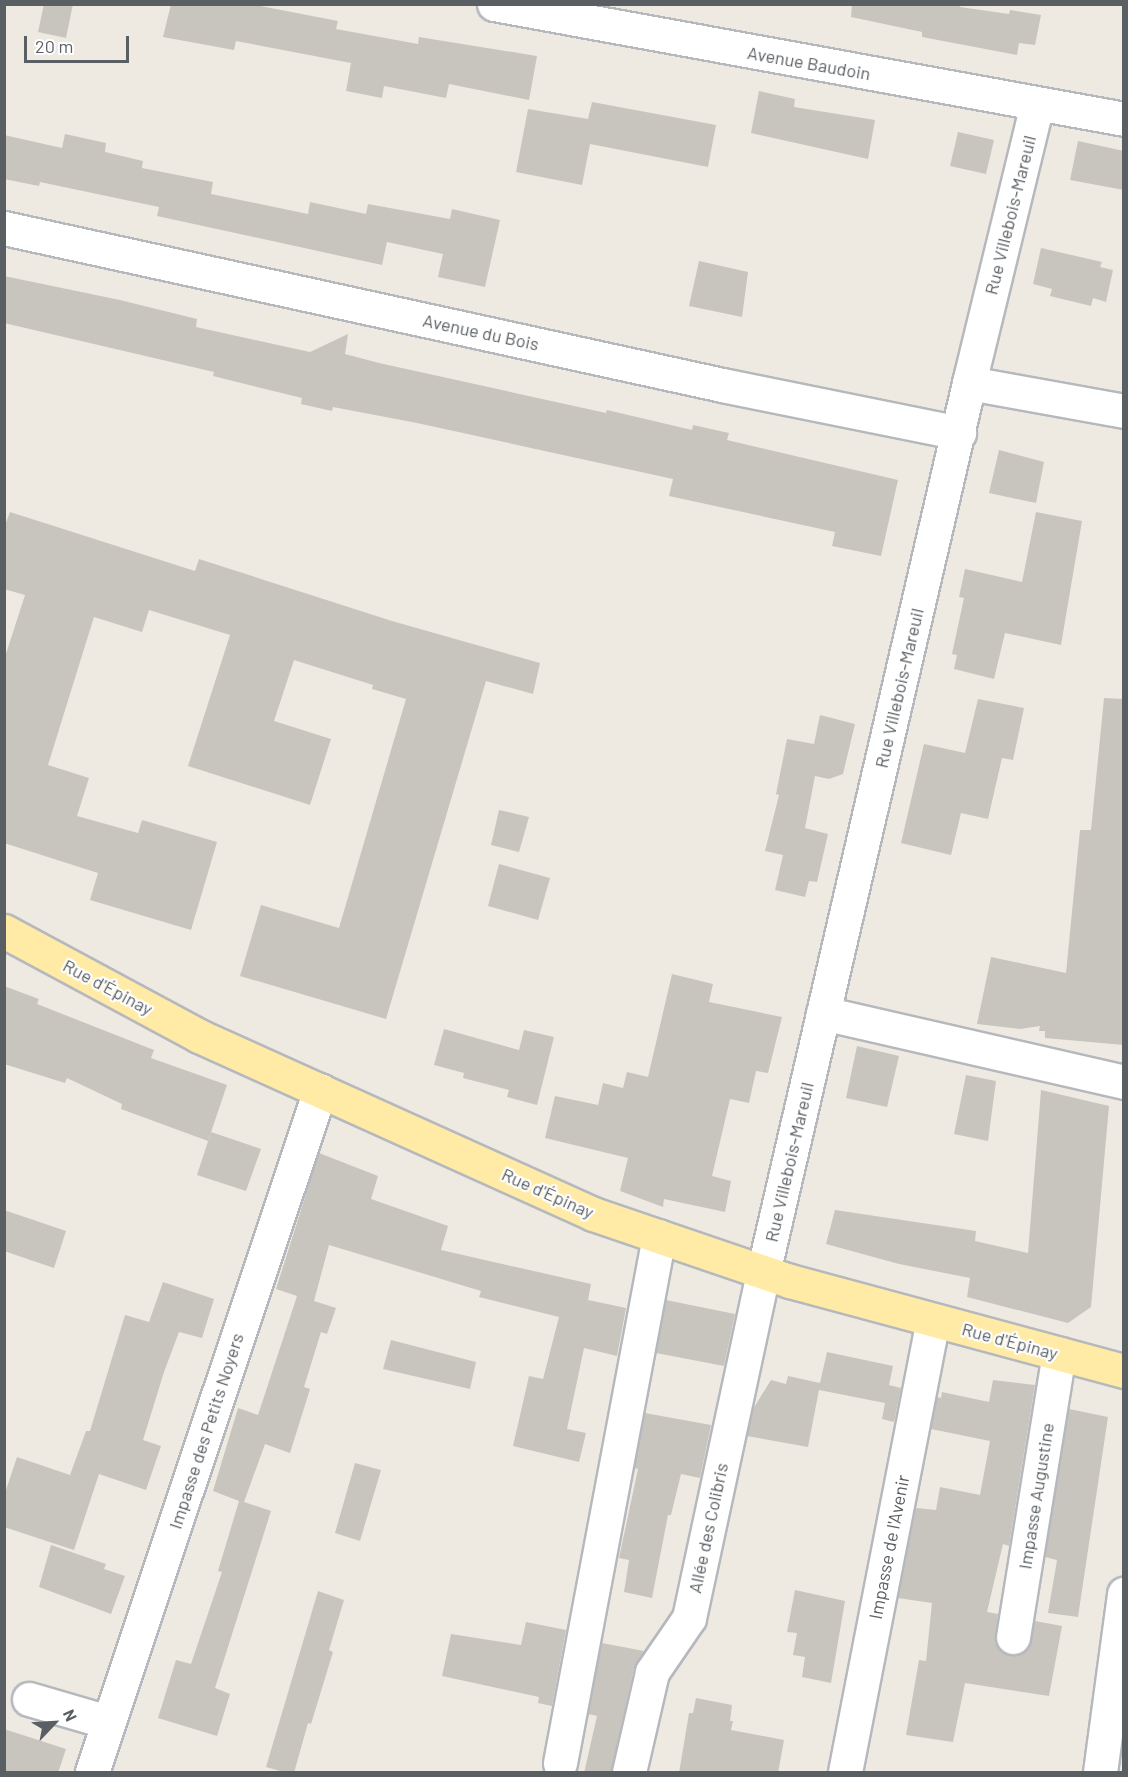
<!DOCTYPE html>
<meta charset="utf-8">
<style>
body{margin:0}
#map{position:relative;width:1128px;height:1777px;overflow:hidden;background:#eeeae2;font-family:Barlow,sans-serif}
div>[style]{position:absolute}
.building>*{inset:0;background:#c8c5bf}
.roads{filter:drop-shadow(2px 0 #b5b8bd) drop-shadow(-2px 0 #b5b8bd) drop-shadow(0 2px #b5b8bd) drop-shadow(0 -2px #b5b8bd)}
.minor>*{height:33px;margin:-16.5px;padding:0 16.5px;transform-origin:16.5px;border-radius:16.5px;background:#fff}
.major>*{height:33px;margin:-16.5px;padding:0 16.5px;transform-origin:16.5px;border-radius:16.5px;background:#ffeba5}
span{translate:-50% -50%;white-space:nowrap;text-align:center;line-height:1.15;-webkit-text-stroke:4.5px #fff;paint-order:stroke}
.street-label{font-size:18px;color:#5a5f63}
.frame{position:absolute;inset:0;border:6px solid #5a5f63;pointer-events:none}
.north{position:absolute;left:24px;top:1693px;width:60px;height:60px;-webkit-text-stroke:4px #fff;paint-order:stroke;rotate:65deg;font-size:16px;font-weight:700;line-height:24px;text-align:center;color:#5a5f63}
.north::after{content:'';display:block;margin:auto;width:21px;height:27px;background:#5a5f63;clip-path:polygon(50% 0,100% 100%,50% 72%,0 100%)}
.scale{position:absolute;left:24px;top:36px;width:105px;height:27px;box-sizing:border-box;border:3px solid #5a5f63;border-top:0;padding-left:8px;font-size:18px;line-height:21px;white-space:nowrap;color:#5a5f63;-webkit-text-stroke:4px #fff;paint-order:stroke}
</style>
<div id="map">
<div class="building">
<div style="clip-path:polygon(44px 4px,73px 4px,66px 38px,38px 32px)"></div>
<div style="clip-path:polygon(171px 4px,250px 4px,338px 21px,336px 29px,418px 44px,419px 37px,537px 56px,529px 100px,449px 84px,446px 98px,384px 86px,382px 98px,346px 91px,351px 63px,236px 41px,234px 50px,163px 37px)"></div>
<div style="clip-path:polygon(852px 4px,961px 4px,960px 7px,1009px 14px,1010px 10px,1041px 15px,1035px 45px,1019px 43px,1017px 55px,922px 37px,922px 32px,851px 17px)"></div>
<div style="clip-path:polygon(759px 91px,795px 99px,794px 107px,875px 120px,868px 159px,751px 133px)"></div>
<div style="clip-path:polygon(592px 102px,716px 125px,708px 167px,590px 144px,582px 185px,516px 172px,528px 109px,588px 119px)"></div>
<div style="clip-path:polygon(958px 132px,994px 140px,986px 174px,950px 166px)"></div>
<div style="clip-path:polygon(65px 134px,106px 143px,105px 152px,143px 161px,142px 168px,213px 182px,211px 194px,308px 214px,310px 202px,366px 214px,368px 204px,450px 219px,452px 209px,500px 220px,485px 287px,438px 277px,443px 254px,387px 242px,382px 265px,157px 216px,159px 207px,40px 182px,39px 186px,4px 179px,4px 135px,62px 148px)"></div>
<div style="clip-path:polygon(1078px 141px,1124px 151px,1124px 190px,1070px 180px)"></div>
<div style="clip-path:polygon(1041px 248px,1102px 262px,1100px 267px,1113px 270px,1106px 302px,1093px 298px,1091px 306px,1050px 296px,1052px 289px,1033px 284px)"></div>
<div style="clip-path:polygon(699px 261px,748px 272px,742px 317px,689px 306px)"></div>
<div style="clip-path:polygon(4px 276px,120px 300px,197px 319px,196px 327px,310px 352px,348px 334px,345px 354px,379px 363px,606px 413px,607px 410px,692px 430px,693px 425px,729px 433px,727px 440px,898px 480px,881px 556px,832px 546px,835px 532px,669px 496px,673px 479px,417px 423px,333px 407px,332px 411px,301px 404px,302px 398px,213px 376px,214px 372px,4px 323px)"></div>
<div style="clip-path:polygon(999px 450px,1044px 462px,1036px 503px,989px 493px)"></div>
<div style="clip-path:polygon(10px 512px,195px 571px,199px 559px,392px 621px,540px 663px,533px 694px,486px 681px,386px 1019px,240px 976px,261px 905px,339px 928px,406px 699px,372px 689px,373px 685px,294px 660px,274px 721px,331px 739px,310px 805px,188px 766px,230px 635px,149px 610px,142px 632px,94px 617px,48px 765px,89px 778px,77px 816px,138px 833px,142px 820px,217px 842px,191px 930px,90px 900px,98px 873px,4px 843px,4px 660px,25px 595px,4px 589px,4px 528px)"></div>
<div style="clip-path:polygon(1036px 512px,1082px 521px,1061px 645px,1005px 633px,994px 679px,954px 669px,957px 655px,952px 654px,964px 598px,959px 597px,965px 569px,1022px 582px)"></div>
<div style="clip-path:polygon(1104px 698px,1124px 699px,1124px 1045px,1045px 1038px,1045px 1031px,1039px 1031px,1040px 1026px,1020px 1029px,977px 1024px,991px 957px,1066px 973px,1080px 830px,1091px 830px)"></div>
<div style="clip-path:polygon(978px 699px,1024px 708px,1013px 760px,1002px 758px,988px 819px,961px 813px,951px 855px,901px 843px,924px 744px,965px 753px)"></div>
<div style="clip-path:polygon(820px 715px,855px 724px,843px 774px,829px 779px,815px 776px,805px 828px,828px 834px,817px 882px,809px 881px,805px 897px,775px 890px,783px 855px,765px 851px,779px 795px,776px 794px,787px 739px,814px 744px)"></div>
<div style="clip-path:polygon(499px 810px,529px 817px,519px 852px,491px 845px)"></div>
<div style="clip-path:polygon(499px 864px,550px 878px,538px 920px,488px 906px)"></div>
<div style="clip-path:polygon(672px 974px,713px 984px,709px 1002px,782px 1017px,768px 1073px,756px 1071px,749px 1103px,730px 1099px,712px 1176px,731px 1181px,725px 1212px,664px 1199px,663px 1207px,620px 1191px,628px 1158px,545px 1138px,555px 1096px,598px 1105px,603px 1083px,623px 1088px,627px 1072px,648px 1077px)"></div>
<div style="clip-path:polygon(4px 986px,39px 999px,37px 1004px,154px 1050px,151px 1058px,227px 1085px,208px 1141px,121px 1109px,122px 1104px,67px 1078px,65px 1083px,4px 1064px)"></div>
<div style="clip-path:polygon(444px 1029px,519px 1050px,524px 1030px,554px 1037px,537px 1105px,507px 1097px,509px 1090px,463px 1078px,464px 1073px,434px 1065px)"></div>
<div style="clip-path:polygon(857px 1046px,899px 1056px,887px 1107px,846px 1098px)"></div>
<div style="clip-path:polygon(966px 1075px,996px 1081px,988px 1141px,954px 1134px)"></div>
<div style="clip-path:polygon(1041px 1090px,1109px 1106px,1091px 1307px,1068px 1323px,967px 1297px,970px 1278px,899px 1264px,826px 1244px,835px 1210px,976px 1231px,975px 1241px,1028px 1253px)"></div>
<div style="clip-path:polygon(211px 1132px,261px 1149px,246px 1191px,197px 1175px)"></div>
<div style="clip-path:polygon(319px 1153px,378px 1176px,371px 1199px,448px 1226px,441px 1250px,591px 1284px,588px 1300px,626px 1308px,617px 1356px,584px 1348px,567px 1429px,586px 1433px,579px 1462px,513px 1446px,529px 1376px,543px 1379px,559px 1317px,479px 1297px,481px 1291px,329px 1245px,314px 1301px,336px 1308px,327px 1334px,321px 1332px,304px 1387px,310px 1389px,290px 1453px,265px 1444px,244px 1502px,271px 1511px,215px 1688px,230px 1694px,217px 1736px,158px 1718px,176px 1660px,191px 1664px,222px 1572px,218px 1571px,239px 1501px,213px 1491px,238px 1408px,258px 1415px,297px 1296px,276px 1289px)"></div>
<div style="clip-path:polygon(4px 1210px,66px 1231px,54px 1268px,4px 1251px)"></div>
<div style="clip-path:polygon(163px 1282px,214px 1299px,202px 1338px,179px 1332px,164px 1372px,143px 1440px,161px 1446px,146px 1490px,99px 1474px,74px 1550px,4px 1527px,4px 1496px,17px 1457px,70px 1475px,86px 1431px,90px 1431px,125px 1315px,149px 1322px)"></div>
<div style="clip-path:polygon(666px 1300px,735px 1314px,724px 1366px,656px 1353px)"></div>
<div style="clip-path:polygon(391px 1340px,476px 1362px,470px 1389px,383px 1369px)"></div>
<div style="clip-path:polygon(827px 1352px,893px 1366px,889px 1385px,901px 1388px,894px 1422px,882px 1419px,885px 1403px,819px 1390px,808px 1447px,747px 1436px,753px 1409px,771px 1380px,786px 1384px,788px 1376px,820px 1383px)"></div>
<div style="clip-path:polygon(993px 1380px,1035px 1385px,1009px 1546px,1003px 1544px,987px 1612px,998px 1614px,995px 1643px,1001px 1651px,1009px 1655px,1020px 1654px,1028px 1648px,1035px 1621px,1062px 1626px,1049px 1696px,965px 1683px,953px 1742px,906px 1735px,919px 1660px,926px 1661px,932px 1603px,898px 1598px,916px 1508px,936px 1510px,940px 1487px,980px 1495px,990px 1441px,931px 1429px,937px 1397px,941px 1398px,942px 1392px,989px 1402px)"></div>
<div style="clip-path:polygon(1069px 1409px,1108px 1417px,1078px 1617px,1048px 1613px,1057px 1560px,1045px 1557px)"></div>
<div style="clip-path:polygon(645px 1413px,711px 1425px,700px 1478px,681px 1474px,671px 1515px,668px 1515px,652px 1598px,624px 1592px,629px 1560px,619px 1558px,638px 1469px,634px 1468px)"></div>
<div style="clip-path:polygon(355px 1463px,381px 1470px,360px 1541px,335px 1533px)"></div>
<div style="clip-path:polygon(51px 1545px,106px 1564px,104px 1569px,125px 1576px,111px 1614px,39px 1587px)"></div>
<div style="clip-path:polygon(795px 1590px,845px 1601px,831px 1683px,802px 1677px,805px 1657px,793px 1655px,797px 1633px,787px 1632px)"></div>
<div style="clip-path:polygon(318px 1591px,344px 1600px,329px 1650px,333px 1652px,311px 1724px,308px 1723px,294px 1773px,287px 1773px,266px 1767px)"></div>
<div style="clip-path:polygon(526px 1622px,566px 1630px,552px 1706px,538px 1703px,539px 1697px,442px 1676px,451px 1634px,521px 1645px)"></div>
<div style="clip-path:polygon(602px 1643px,644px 1651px,634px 1668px,611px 1773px,584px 1773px,597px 1716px,588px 1714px)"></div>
<div style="clip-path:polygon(696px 1698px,732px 1705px,730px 1721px,733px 1721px,731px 1730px,784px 1740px,778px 1773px,679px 1773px,689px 1713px,693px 1713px)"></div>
<div style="clip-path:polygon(4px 1729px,66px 1749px,58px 1773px,4px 1773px)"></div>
</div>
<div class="roads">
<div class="minor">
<div style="left:494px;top:4px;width:640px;rotate:10.34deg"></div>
<div style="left:4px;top:228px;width:735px;rotate:12.33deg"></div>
<div style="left:722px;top:385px;width:242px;rotate:11.4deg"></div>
<div style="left:969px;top:383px;width:158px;rotate:10.2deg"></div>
<div style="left:823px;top:1013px;width:309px;rotate:12.9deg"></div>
<div style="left:1013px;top:1637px;width:287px;rotate:-80.8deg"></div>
<div style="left:29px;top:1699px;width:82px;rotate:16.2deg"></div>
<div style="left:560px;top:1763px;width:536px;rotate:-79.36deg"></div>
<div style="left:92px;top:1772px;width:719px;rotate:-71.51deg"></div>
<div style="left:629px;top:1772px;width:103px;rotate:-77deg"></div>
<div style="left:652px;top:1672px;width:65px;rotate:-55.6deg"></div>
<div style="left:689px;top:1618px;width:353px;rotate:-77.9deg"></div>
<div style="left:763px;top:1273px;width:914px;rotate:-76.97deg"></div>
<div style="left:969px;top:383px;width:286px;rotate:-76.3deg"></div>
<div style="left:845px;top:1772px;width:460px;rotate:-79deg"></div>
<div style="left:1100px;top:1772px;width:180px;rotate:-82.3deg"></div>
</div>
<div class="major">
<div style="left:4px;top:931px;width:221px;rotate:28.3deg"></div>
<div style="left:199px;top:1036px;width:432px;rotate:24.3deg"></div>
<div style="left:593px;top:1214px;width:208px;rotate:18.8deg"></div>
<div style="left:790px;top:1281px;width:346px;rotate:15.1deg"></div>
</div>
</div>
<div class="street-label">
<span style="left:809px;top:63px;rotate:10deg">Avenue Baudoin</span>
<span style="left:1010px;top:215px;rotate:-76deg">Rue Villebois-Mareuil</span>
<span style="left:481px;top:332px;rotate:12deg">Avenue du Bois</span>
<span style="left:899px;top:688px;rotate:-77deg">Rue Villebois-Mareuil</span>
<span style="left:108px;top:987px;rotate:28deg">Rue d'Épinay</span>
<span style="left:789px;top:1162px;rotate:-77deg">Rue Villebois-Mareuil</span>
<span style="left:548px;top:1193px;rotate:24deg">Rue d'Épinay</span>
<span style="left:1010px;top:1341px;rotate:15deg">Rue d'Épinay</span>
<span style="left:206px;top:1431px;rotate:-72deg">Impasse des Petits Noyers</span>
<span style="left:1036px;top:1496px;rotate:-81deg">Impasse Augustine</span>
<span style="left:708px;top:1528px;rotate:-78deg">Allée des Colibris</span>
<span style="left:889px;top:1547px;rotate:-79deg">Impasse de l'Avenir</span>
</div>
<div class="frame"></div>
<div class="north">N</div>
<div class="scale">20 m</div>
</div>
